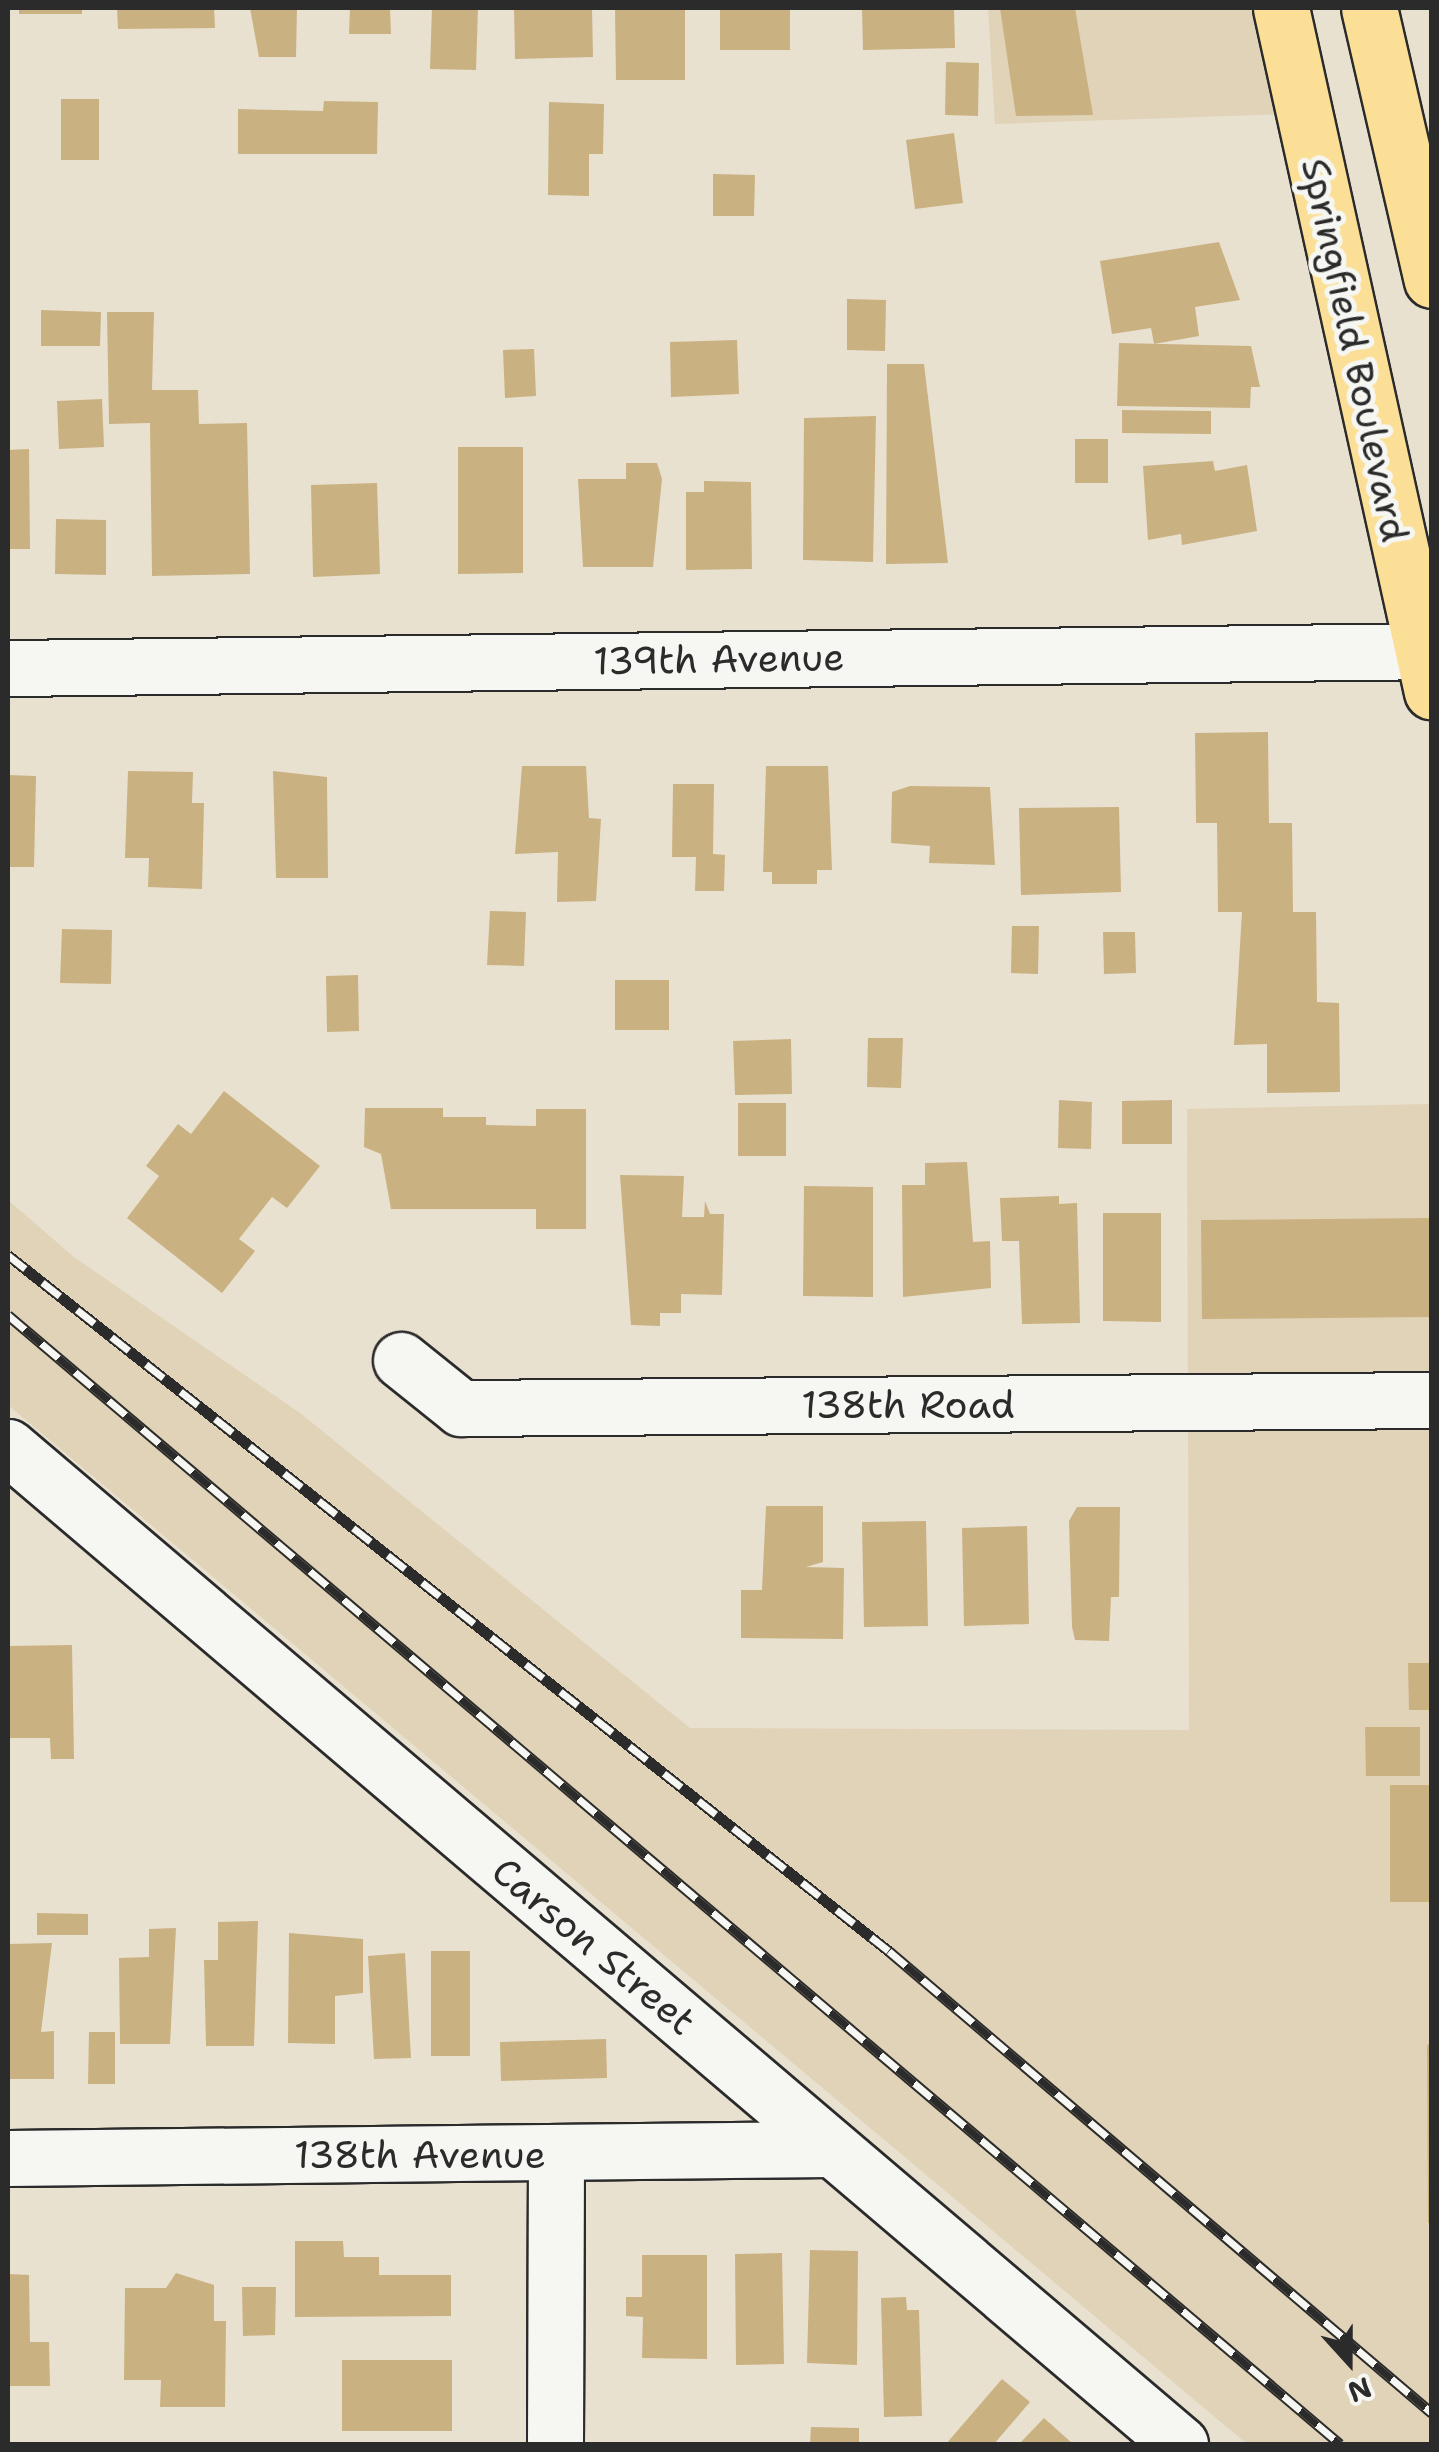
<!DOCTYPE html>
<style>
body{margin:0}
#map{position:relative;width:1439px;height:2452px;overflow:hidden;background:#e9e1d0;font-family:"Shantell Sans",sans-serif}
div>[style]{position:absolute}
.built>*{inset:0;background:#e0d3b8}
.building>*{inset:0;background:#cab181}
.roads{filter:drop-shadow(2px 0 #2b2b2b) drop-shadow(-2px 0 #2b2b2b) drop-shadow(0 2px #2b2b2b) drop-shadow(0 -2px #2b2b2b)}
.minor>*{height:55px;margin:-27.5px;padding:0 27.5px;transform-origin:27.5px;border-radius:27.5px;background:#f6f6f2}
.primary>*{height:55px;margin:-27.5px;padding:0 27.5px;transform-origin:27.5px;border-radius:27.5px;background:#fbdf96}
.rail>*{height:11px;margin-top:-5.5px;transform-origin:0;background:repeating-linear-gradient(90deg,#f6f6f2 0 22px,#2b2b2b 0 44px);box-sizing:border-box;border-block:2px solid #2b2b2b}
span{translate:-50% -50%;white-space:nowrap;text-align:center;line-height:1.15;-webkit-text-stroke:10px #f6f6f2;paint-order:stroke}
.street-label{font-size:38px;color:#2b2b2b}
.frame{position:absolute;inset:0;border:10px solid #2b2b2b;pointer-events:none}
.north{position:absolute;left:1299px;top:2312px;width:100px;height:100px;-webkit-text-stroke:8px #f6f6f2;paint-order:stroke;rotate:159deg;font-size:28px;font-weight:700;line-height:40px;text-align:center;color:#2b2b2b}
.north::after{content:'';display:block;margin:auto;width:35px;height:45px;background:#2b2b2b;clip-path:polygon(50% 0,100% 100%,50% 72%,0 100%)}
</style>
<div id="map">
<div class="built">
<div style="clip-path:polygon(988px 8px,1257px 8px,1286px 114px,995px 124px)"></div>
<div style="clip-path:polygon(1431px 1104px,1431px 2444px,1247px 2444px,8px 1405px,8px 1200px,74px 1257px,300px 1413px,690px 1728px,1189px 1730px,1187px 1109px)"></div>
</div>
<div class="building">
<div style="clip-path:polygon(19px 8px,82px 8px,82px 14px,19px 14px)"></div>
<div style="clip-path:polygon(117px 8px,214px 8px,215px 28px,118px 29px)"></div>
<div style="clip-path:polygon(250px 8px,297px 8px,296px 57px,259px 57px)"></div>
<div style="clip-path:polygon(350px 8px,390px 8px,391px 34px,349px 34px)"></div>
<div style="clip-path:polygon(432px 8px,478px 8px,476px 70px,430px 69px)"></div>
<div style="clip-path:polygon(514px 8px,592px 8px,593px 57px,515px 59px)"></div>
<div style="clip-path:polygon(615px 8px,685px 8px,685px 80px,616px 80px)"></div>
<div style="clip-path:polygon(720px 8px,790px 8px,790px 50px,720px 50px)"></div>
<div style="clip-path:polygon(862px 8px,954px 8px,955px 48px,863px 50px)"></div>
<div style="clip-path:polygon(1000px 8px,1075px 8px,1093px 115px,1016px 116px)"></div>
<div style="clip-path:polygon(946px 62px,979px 63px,978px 116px,945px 115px)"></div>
<div style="clip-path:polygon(61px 99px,99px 99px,99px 160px,61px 160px)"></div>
<div style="clip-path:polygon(324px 101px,378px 102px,377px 154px,238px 154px,238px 109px,323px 111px)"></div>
<div style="clip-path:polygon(549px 102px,604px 104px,603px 154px,589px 154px,589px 196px,548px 195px)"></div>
<div style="clip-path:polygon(954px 133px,963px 203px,915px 209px,906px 140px)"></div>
<div style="clip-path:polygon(713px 174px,755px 175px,754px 216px,713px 216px)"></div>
<div style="clip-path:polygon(1219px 242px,1240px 300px,1195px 307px,1199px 336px,1154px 344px,1151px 328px,1112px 334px,1100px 261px)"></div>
<div style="clip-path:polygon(847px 299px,886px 300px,885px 351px,847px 350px)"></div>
<div style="clip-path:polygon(41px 310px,101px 312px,100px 346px,41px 346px)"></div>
<div style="clip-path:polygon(107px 312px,154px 312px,152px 390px,198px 390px,199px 424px,247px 423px,250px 574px,152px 576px,150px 423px,109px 424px)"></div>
<div style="clip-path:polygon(737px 340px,739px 394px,671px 397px,670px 342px)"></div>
<div style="clip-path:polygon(1119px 343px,1251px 346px,1260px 387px,1251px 387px,1250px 408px,1117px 406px)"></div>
<div style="clip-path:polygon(534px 349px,536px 396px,505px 398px,503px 350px)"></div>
<div style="clip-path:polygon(887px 364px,924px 364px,948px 563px,886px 564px)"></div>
<div style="clip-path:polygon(102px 399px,104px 447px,59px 449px,57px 401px)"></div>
<div style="clip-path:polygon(1122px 410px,1211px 411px,1211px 434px,1122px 433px)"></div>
<div style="clip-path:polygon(876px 416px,873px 562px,803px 560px,804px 418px)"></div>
<div style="clip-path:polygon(1075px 439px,1108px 439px,1108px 483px,1075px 483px)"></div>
<div style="clip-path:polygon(458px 447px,523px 447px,523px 573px,458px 574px)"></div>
<div style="clip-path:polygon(29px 449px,30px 549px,8px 549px,8px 450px)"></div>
<div style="clip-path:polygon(1213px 461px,1215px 471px,1247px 465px,1257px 531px,1182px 545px,1181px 534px,1148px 540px,1143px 466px)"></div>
<div style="clip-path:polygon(626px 463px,657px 463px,662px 479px,653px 567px,583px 567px,578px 479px,626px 479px)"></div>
<div style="clip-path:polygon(704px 481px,751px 482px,752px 569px,686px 570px,686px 492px,704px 492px)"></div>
<div style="clip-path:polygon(377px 483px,380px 574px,313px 577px,311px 485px)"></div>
<div style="clip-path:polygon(56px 519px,106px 520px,106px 575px,55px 574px)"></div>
<div style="clip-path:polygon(1268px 732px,1269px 823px,1292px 823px,1293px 912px,1316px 912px,1317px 1002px,1339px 1003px,1340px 1092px,1267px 1093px,1267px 1044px,1234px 1045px,1242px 912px,1218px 912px,1217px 823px,1196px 823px,1195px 733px)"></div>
<div style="clip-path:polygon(522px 766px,586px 766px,589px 818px,601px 819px,596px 901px,557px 902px,558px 852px,515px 854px)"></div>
<div style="clip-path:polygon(766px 766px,828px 766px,832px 870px,817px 870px,817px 884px,772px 884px,772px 872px,763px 872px)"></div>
<div style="clip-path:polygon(128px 771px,193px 772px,192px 803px,204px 803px,202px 889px,148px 887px,149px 858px,125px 858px)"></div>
<div style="clip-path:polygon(273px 771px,327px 777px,328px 878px,276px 878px)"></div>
<div style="clip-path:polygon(8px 775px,36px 776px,34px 867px,8px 867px)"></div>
<div style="clip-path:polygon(673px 784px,714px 784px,713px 854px,725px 855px,724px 891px,695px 891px,696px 857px,672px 857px)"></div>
<div style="clip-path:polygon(910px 786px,990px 787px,995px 865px,929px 863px,930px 846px,891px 843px,892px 792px)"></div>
<div style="clip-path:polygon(1119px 807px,1121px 892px,1021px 895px,1019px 808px)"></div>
<div style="clip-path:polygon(490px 911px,526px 912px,524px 966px,487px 965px)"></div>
<div style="clip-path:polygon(1012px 926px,1039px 926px,1038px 974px,1011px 973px)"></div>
<div style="clip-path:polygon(62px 929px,112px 930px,111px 984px,60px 983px)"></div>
<div style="clip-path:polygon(1103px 932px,1135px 932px,1136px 973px,1104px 974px)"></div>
<div style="clip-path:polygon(358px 975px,359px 1031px,327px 1032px,326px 976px)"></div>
<div style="clip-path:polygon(615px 980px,669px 980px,669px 1030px,615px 1030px)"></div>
<div style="clip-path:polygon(868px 1038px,903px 1038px,901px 1088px,867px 1087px)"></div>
<div style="clip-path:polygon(791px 1039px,792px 1094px,735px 1095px,733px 1041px)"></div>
<div style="clip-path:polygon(224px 1091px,320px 1166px,287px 1208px,272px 1197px,239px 1239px,255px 1251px,222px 1293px,127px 1218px,159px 1176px,146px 1166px,178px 1124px,191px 1134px)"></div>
<div style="clip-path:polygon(1059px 1100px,1092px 1102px,1091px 1149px,1058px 1148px)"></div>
<div style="clip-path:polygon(1172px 1100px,1172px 1144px,1122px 1144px,1122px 1101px)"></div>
<div style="clip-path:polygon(738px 1103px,786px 1103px,786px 1156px,738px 1156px)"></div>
<div style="clip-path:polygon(365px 1108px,443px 1108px,443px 1117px,486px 1117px,486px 1125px,536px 1126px,536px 1109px,586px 1109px,586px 1229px,536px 1229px,536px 1209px,391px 1209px,381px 1154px,364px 1147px)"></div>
<div style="clip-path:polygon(967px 1162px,973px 1242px,990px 1241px,991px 1288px,903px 1297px,902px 1185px,925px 1185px,925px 1163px)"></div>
<div style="clip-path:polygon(620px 1175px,684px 1176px,682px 1217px,704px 1217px,705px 1201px,710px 1214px,724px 1214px,722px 1295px,681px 1294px,681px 1313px,660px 1313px,660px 1326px,631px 1325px)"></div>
<div style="clip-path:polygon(804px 1186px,873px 1187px,873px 1297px,803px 1296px)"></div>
<div style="clip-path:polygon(1059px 1196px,1059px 1204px,1077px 1203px,1080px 1323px,1022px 1324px,1019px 1241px,1002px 1241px,1000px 1198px)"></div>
<div style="clip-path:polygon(1103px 1213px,1161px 1213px,1161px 1322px,1103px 1321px)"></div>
<div style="clip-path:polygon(1432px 1218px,1432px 1317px,1202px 1319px,1201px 1220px)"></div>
<div style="clip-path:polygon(766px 1506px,823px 1506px,823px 1562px,806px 1567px,844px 1568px,843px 1639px,741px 1638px,741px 1590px,762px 1590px)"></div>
<div style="clip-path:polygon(1077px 1507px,1120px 1507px,1119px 1597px,1111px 1597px,1109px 1641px,1075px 1640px,1072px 1627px,1069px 1521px)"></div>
<div style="clip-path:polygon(926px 1521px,928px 1626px,864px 1627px,862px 1522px)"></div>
<div style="clip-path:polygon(1027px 1526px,1029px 1624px,964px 1626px,962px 1528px)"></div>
<div style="clip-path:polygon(72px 1645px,74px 1759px,51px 1759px,50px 1738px,8px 1738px,8px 1646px)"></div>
<div style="clip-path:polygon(1408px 1663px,1432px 1663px,1432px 1710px,1409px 1710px)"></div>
<div style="clip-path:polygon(1365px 1727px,1420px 1727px,1420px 1776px,1366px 1776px)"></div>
<div style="clip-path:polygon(1390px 1785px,1432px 1785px,1432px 1902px,1390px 1902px)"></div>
<div style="clip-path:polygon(37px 1913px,88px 1914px,88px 1935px,37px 1935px)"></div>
<div style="clip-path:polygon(258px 1921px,254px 2046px,206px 2046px,204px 1960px,218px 1960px,218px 1922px)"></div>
<div style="clip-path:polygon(176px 1928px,170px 2044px,120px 2044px,119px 1958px,149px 1957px,149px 1929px)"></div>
<div style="clip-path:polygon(289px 1933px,363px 1939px,363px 1993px,335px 1996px,335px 2044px,288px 2043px)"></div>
<div style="clip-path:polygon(52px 1943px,41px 2032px,54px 2031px,54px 2079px,8px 2079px,8px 1944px)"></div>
<div style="clip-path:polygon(431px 1951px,470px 1951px,470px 2056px,431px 2056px)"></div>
<div style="clip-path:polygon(405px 1953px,411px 2058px,374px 2059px,368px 1956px)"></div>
<div style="clip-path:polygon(89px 2032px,115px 2032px,115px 2084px,88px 2084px)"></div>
<div style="clip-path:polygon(606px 2039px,607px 2078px,501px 2081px,500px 2042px)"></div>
<div style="clip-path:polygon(1432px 2040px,1432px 2223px,1428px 2223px,1427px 2046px)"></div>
<div style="clip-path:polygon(295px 2241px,343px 2241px,344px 2257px,379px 2257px,379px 2275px,451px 2275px,451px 2316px,295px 2317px)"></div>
<div style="clip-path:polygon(810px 2250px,858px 2251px,857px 2365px,807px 2363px)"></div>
<div style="clip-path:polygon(782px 2253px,784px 2364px,736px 2365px,735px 2254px)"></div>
<div style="clip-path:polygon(642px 2255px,707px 2255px,707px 2359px,642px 2358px,643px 2317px,626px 2316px,626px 2297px,642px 2297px)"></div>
<div style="clip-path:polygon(176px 2273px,214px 2285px,214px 2321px,226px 2321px,225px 2407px,160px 2407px,161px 2380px,124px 2380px,125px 2288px,166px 2288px)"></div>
<div style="clip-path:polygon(8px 2274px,29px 2275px,30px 2342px,49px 2342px,50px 2386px,8px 2386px)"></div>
<div style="clip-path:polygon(242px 2287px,276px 2287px,275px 2335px,243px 2336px)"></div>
<div style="clip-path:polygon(906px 2297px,907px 2310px,919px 2310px,922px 2416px,884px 2417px,881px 2298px)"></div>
<div style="clip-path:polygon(342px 2360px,452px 2360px,452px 2431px,342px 2431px)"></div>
<div style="clip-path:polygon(1002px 2379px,1030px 2402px,994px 2444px,946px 2444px)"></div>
<div style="clip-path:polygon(1044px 2418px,1073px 2444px,1019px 2444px)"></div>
<div style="clip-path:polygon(811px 2427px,859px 2428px,859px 2444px,810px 2444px)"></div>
</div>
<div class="roads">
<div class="minor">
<div style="left:8px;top:668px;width:1424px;rotate:-0.68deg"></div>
<div style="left:401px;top:1360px;width:77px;rotate:38.7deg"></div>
<div style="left:461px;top:1408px;width:971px;rotate:-0.47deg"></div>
<div style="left:8px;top:1447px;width:1539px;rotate:40.39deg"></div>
<div style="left:8px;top:2158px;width:824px;rotate:-0.63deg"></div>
<div style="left:555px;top:2444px;width:290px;rotate:-89.8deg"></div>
</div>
<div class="primary">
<div style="left:1281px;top:8px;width:700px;rotate:77.55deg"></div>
<div style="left:1369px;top:8px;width:279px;rotate:77deg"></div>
</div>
</div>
<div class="rail">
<div style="left:8px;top:1255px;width:1123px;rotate:38.31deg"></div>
<div style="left:889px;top:1951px;width:713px;rotate:40.39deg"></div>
<div style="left:8px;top:1315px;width:1746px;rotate:40.28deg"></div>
</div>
<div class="street-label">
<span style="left:1355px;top:350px;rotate:78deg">Springfield Boulevard</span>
<span style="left:719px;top:659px;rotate:-1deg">139th Avenue</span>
<span style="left:908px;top:1405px">138th Road</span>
<span style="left:594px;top:1946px;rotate:40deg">Carson Street</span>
<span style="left:420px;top:2155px">138th Avenue</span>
</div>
<div class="frame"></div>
<div class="north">N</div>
</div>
